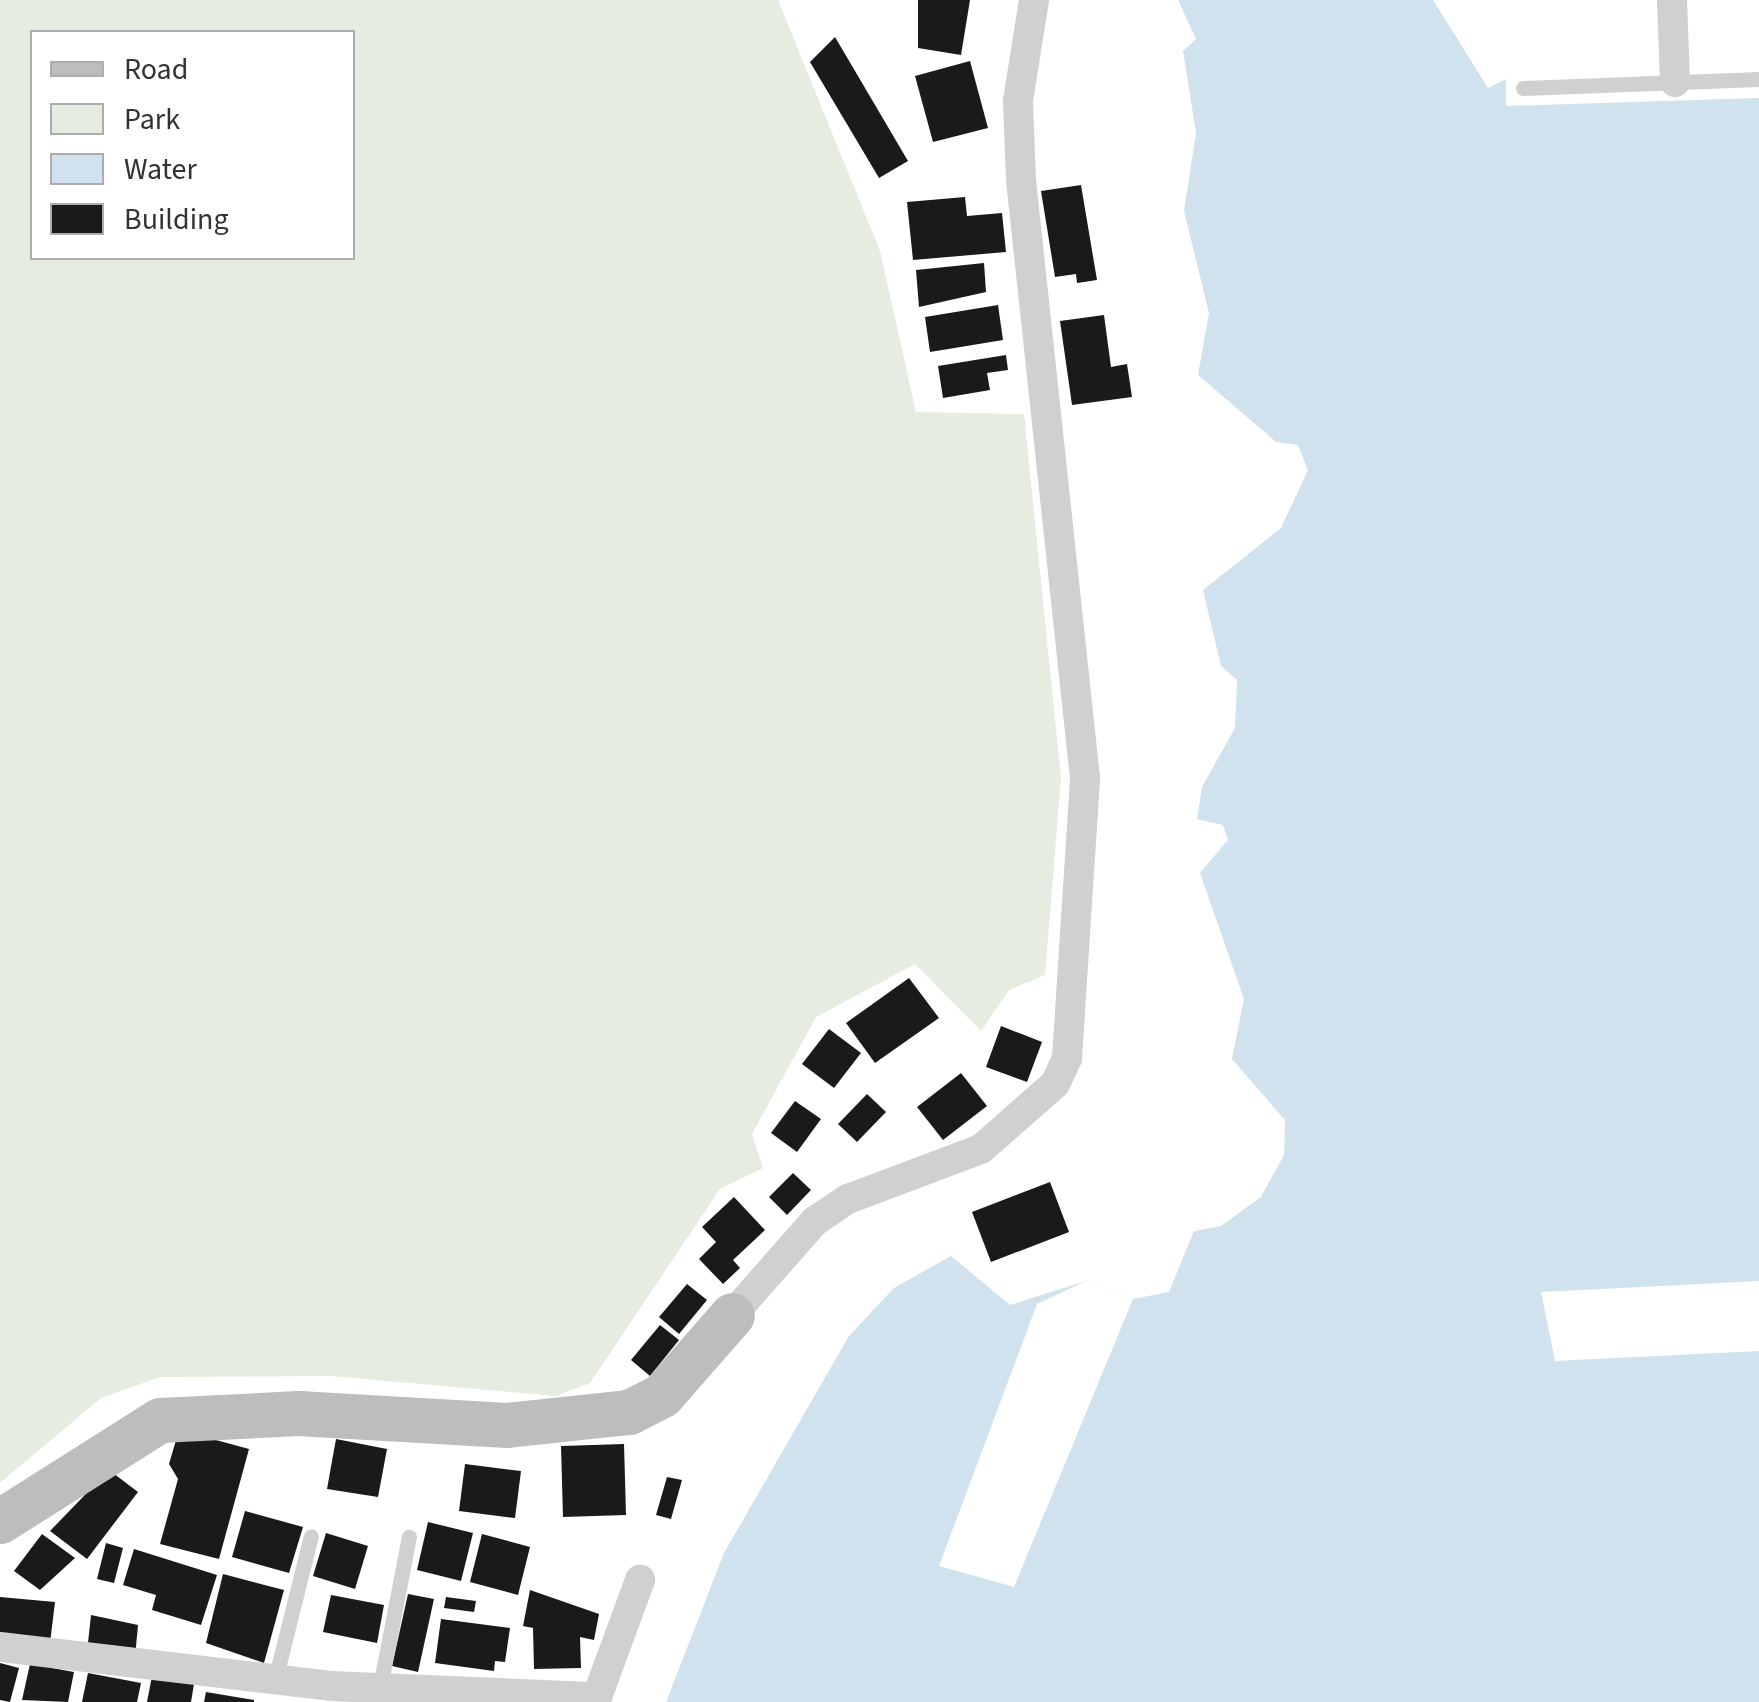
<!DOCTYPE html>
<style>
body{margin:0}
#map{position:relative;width:1759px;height:1702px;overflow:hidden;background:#fff;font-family:"Source Sans 3",sans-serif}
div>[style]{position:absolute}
.green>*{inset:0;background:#e6ecdf}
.water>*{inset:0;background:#cfe2ee}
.pier>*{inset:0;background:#fff}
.building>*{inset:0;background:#1a1a1a}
.lane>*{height:15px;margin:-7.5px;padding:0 7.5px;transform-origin:7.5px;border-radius:7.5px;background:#d0d0d0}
.street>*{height:30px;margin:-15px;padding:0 15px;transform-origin:15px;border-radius:15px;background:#d0d0d0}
.secondary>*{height:45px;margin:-22.5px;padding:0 22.5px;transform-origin:22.5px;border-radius:22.5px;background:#bdbdbd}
span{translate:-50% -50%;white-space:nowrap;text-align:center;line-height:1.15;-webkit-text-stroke:10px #fff;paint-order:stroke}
.legend{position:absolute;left:30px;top:30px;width:325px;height:230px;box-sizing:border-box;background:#fff;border:2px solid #adadad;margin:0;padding:12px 18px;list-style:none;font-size:30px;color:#333}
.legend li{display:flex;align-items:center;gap:20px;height:50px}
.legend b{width:50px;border:2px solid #adadad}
</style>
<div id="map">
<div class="green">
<div style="clip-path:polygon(evenodd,0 0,778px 0,880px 251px,916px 412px,1024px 414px,1061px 778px,1045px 975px,1009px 990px,981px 1031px,915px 964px,816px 1017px,752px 1134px,763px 1168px,720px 1189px,590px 1383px,556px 1396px,331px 1376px,160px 1377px,101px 1398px,0 1483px,0 0,32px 32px,352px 32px,352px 258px,32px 258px,32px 32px)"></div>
</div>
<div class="water">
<div style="clip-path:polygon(1178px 0,1433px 0,1488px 88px,1506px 79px,1506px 106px,1759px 98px,1759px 1702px,666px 1702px,724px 1553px,849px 1336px,894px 1288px,951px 1256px,1010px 1305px,1086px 1281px,1133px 1299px,1169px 1292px,1194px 1231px,1221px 1226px,1261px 1197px,1284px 1155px,1285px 1120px,1232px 1059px,1244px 999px,1200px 873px,1228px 840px,1223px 825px,1197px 819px,1202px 787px,1235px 728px,1237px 680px,1221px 666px,1203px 590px,1281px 528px,1308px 470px,1298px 445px,1276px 442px,1198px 375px,1209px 313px,1184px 211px,1196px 133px,1183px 51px,1196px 39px)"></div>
</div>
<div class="pier">
<div style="clip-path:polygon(1086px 1281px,1133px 1299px,1014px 1587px,939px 1566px,1037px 1304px)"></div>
<div style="clip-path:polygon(1759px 1281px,1759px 1351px,1555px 1361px,1541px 1292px)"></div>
</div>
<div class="building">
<div style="clip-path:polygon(918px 0,970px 0,961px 55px,918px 48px)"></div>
<div style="clip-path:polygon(835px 37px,908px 161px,879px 178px,810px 62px)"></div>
<div style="clip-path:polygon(970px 61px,988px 128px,933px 142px,915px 76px)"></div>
<div style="clip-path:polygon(1081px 185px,1097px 280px,1077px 283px,1076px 274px,1055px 277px,1041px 191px)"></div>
<div style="clip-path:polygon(965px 197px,967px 216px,1002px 213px,1006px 252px,913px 260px,907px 202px)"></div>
<div style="clip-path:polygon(984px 263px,986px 292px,919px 307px,916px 270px)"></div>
<div style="clip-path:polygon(998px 305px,1003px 340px,930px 352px,925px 317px)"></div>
<div style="clip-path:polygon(1104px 315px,1111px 367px,1127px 364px,1132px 397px,1072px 405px,1060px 321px)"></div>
<div style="clip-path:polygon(1006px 355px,1008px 370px,987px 373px,990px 390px,943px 398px,938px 366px)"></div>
<div style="clip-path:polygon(909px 978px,939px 1018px,875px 1063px,846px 1023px)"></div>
<div style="clip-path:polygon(1001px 1026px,1042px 1042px,1027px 1082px,986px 1067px)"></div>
<div style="clip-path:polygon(829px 1029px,861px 1053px,834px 1088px,802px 1064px)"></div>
<div style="clip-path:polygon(961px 1073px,987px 1106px,943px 1140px,917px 1107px)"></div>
<div style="clip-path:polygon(867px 1094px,886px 1112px,857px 1142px,838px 1124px)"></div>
<div style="clip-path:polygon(795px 1101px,821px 1119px,797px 1152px,771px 1133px)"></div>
<div style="clip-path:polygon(793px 1173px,811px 1190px,787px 1215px,769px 1197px)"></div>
<div style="clip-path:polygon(1050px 1182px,1069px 1232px,991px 1262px,972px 1212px)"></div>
<div style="clip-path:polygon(734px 1197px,765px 1230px,733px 1260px,740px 1268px,723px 1284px,699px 1259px,716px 1242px,702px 1227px)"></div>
<div style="clip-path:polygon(687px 1284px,707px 1300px,679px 1334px,659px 1317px)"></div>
<div style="clip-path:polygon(660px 1325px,679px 1340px,650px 1376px,631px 1360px)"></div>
<div style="clip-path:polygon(179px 1430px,249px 1449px,219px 1559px,160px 1544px,178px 1479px,169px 1464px)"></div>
<div style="clip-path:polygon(336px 1439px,387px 1449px,378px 1497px,327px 1489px)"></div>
<div style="clip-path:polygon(624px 1444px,626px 1515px,563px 1517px,561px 1446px)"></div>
<div style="clip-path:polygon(465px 1464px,521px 1471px,515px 1518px,459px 1511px)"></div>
<div style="clip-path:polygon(109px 1470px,138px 1492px,87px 1559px,50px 1531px)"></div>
<div style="clip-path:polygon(667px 1477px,682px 1480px,671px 1519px,656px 1515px)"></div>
<div style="clip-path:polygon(245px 1511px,303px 1527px,289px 1573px,232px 1557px)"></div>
<div style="clip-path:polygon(428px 1522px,473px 1533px,461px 1581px,417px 1570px)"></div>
<div style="clip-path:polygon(326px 1533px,368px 1546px,355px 1589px,313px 1576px)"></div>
<div style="clip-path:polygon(42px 1534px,75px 1558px,40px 1590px,14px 1571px)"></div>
<div style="clip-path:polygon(482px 1534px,530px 1547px,518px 1595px,470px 1582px)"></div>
<div style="clip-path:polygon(106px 1543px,123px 1548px,114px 1583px,97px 1579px)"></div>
<div style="clip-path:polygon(134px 1549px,217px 1575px,201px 1625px,152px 1610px,156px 1595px,123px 1585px)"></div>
<div style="clip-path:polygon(223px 1574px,284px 1590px,264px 1663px,206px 1643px)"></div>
<div style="clip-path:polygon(530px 1590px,599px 1614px,594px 1640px,580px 1637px,581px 1668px,534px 1669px,533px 1628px,523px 1626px)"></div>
<div style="clip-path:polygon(408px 1594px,434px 1599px,418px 1672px,392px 1666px)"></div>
<div style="clip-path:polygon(331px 1595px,384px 1605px,377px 1643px,323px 1632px)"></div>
<div style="clip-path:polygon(0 1597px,55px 1602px,50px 1643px,0 1637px)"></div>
<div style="clip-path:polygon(446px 1597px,476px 1601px,474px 1612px,444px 1608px)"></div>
<div style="clip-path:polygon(91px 1615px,138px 1625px,135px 1657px,87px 1652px)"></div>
<div style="clip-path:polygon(441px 1619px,510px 1628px,505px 1662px,495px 1661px,494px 1671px,435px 1663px)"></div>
<div style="clip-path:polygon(0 1663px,19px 1668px,10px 1702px,0 1700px)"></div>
<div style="clip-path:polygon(30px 1664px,74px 1672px,68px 1702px,22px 1700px)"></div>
<div style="clip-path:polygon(88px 1673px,141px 1683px,137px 1702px,82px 1702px)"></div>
<div style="clip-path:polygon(152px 1676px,194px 1684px,191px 1702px,147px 1702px)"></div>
<div style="clip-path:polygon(206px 1692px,254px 1700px,254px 1702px,204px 1702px)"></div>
</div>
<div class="lane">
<div style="left:1523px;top:88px;width:236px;rotate:-2.2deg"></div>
<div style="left:275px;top:1680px;width:148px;rotate:-76deg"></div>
<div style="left:380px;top:1687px;width:153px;rotate:-79.1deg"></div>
</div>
<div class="street">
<div style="left:1672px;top:0;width:82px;rotate:87.9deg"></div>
<div style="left:732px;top:1315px;width:125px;rotate:-48.6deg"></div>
<div style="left:815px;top:1221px;width:40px;rotate:-34deg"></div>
<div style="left:848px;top:1199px;width:142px;rotate:-20.6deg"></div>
<div style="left:981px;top:1149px;width:98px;rotate:-41.3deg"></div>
<div style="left:1055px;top:1084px;width:29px;rotate:-65deg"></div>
<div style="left:1067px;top:1058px;width:281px;rotate:-86.3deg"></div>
<div style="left:1085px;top:778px;width:601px;rotate:-96.11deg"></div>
<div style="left:1021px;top:180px;width:79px;rotate:-92.2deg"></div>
<div style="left:1018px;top:101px;width:102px;rotate:-81deg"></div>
<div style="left:0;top:1647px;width:333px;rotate:6.7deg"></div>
<div style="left:331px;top:1686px;width:266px;rotate:2.4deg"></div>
<div style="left:597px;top:1697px;width:125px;rotate:-69.8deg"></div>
</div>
<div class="secondary">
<div style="left:0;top:1521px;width:189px;rotate:-32.3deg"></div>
<div style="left:160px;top:1420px;width:138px;rotate:-2.9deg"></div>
<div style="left:298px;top:1413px;width:209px;rotate:3.3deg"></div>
<div style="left:507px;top:1425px;width:123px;rotate:-6.1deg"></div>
<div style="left:629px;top:1412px;width:37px;rotate:-27deg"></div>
<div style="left:662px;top:1395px;width:106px;rotate:-48.8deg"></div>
</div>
<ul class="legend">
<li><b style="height:12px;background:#bdbdbd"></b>Road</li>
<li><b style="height:28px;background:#e6ecdf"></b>Park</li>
<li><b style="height:28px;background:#cfe2ee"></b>Water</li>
<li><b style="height:28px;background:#1a1a1a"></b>Building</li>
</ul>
</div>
